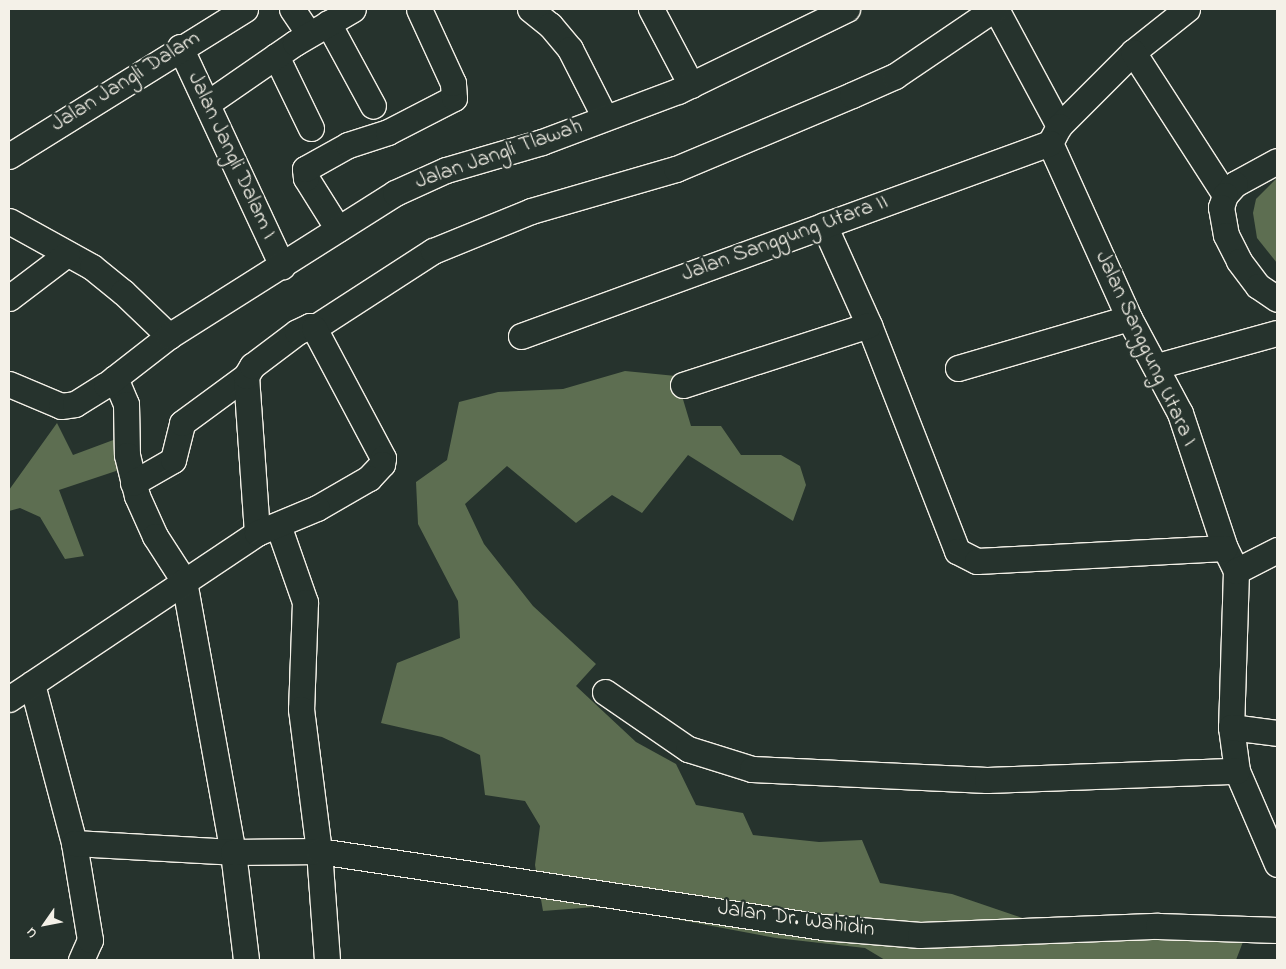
<!DOCTYPE html>
<style>
body{margin:0}
#map{position:relative;width:1286px;height:969px;overflow:hidden;background:#26332d;font-family:"Indie Flower",sans-serif}
div>[style]{position:absolute}
.green>*{inset:0;background:#5d6e51}
.roads{filter:drop-shadow(1px 0 #f4f1e8) drop-shadow(-1px 0 #f4f1e8) drop-shadow(0 1px #f4f1e8) drop-shadow(0 -1px #f4f1e8)}
.minor>*{height:25px;margin:-12.5px;padding:0 12.5px;transform-origin:12.5px;border-radius:12.5px;background:#26332d}
span{translate:-50% -50%;white-space:nowrap;text-align:center;line-height:1.15;-webkit-text-stroke:4.5px #26332d;paint-order:stroke}
.street-label{font-size:22px;color:#f4f1e8}
.frame{position:absolute;inset:0;border:10px solid #f4f1e8;pointer-events:none}
.north{position:absolute;left:20px;top:899px;width:50px;height:50px;-webkit-text-stroke:4px #26332d;paint-order:stroke;rotate:237deg;font-size:14px;font-weight:700;line-height:20px;text-align:center;color:#f4f1e8}
.north::after{content:'';display:block;margin:auto;width:18px;height:22px;background:#f4f1e8;clip-path:polygon(50% 0,100% 100%,50% 72%,0 100%)}
</style>
<div id="map">
<div class="green">
<div style="clip-path:polygon(1277px 178px,1277px 263px,1257px 238px,1253px 213px,1256px 199px)"></div>
<div style="clip-path:polygon(625px 371px,676px 376px,691px 426px,721px 426px,741px 455px,781px 455px,800px 466px,806px 485px,793px 521px,688px 455px,642px 513px,612px 495px,576px 523px,507px 466px,465px 504px,484px 544px,533px 606px,596px 664px,576px 686px,636px 742px,676px 764px,696px 805px,743px 813px,753px 835px,819px 842px,862px 840px,880px 883px,952px 894px,1031px 921px,1107px 941px,1246px 934px,1236px 960px,885px 960px,865px 948px,776px 938px,648px 914px,595px 907px,543px 911px,535px 865px,540px 826px,525px 801px,485px 795px,480px 755px,442px 737px,381px 723px,397px 663px,460px 638px,458px 601px,418px 524px,416px 482px,447px 460px,459px 402px,498px 392px,563px 389px)"></div>
<div style="clip-path:polygon(57px 423px,73px 455px,116px 439px,122px 469px,59px 490px,84px 556px,65px 559px,40px 517px,20px 508px,9px 511px,9px 490px)"></div>
</div>
<div class="roads">
<div class="minor">
<div style="left:292px;top:9px;width:30px;rotate:56deg"></div>
<div style="left:530px;top:9px;width:26px;rotate:39deg"></div>
<div style="left:550px;top:25px;width:31px;rotate:50deg"></div>
<div style="left:570px;top:49px;width:77px;rotate:63.1deg"></div>
<div style="left:651px;top:9px;width:86px;rotate:62.2deg"></div>
<div style="left:996px;top:9px;width:133px;rotate:61.7deg"></div>
<div style="left:1187px;top:9px;width:69px;rotate:141.5deg"></div>
<div style="left:1133px;top:52px;width:105px;rotate:135deg"></div>
<div style="left:1059px;top:126px;width:19px;rotate:118deg"></div>
<div style="left:1050px;top:143px;width:192px;rotate:65.7deg"></div>
<div style="left:1129px;top:318px;width:108px;rotate:61.8deg"></div>
<div style="left:1180px;top:413px;width:142px;rotate:71.6deg"></div>
<div style="left:1225px;top:548px;width:25px;rotate:64deg"></div>
<div style="left:1236px;top:571px;width:156px;rotate:91.8deg"></div>
<div style="left:1231px;top:727px;width:44px;rotate:82.2deg"></div>
<div style="left:1237px;top:771px;width:101px;rotate:66.7deg"></div>
<div style="left:328px;top:23px;width:94px;rotate:61.5deg"></div>
<div style="left:180px;top:47px;width:242px;rotate:65deg"></div>
<div style="left:1133px;top:52px;width:170px;rotate:57.2deg"></div>
<div style="left:276px;top:56px;width:80px;rotate:64.1deg"></div>
<div style="left:208px;top:103px;width:106px;rotate:-34.6deg"></div>
<div style="left:295px;top:43px;width:67px;rotate:-30.4deg"></div>
<div style="left:9px;top:156px;width:278px;rotate:-31.9deg"></div>
<div style="left:1277px;top:161px;width:48px;rotate:151.3deg"></div>
<div style="left:1235px;top:184px;width:15px;rotate:132deg"></div>
<div style="left:1225px;top:195px;width:13px;rotate:108deg"></div>
<div style="left:1221px;top:207px;width:28px;rotate:80deg"></div>
<div style="left:1226px;top:235px;width:29px;rotate:63deg"></div>
<div style="left:1239px;top:261px;width:31px;rotate:53deg"></div>
<div style="left:1258px;top:286px;width:23px;rotate:34deg"></div>
<div style="left:9px;top:221px;width:95px;rotate:29deg"></div>
<div style="left:92px;top:267px;width:40px;rotate:39deg"></div>
<div style="left:123px;top:292px;width:64px;rotate:43.7deg"></div>
<div style="left:824px;top:225px;width:110px;rotate:65.8deg"></div>
<div style="left:869px;top:325px;width:243px;rotate:68.7deg"></div>
<div style="left:957px;top:551px;width:22px;rotate:27deg"></div>
<div style="left:977px;top:561px;width:248px;rotate:-3deg"></div>
<div style="left:338px;top:229px;width:60px;rotate:-122.1deg"></div>
<div style="left:306px;top:178px;width:9px;rotate:-96deg"></div>
<div style="left:305px;top:169px;width:49px;rotate:-29.2deg"></div>
<div style="left:348px;top:145px;width:42px;rotate:-18deg"></div>
<div style="left:388px;top:132px;width:74px;rotate:-27.3deg"></div>
<div style="left:454px;top:98px;width:15px;rotate:-94deg"></div>
<div style="left:453px;top:83px;width:81px;rotate:-114.7deg"></div>
<div style="left:9px;top:298px;width:73px;rotate:-37.2deg"></div>
<div style="left:314px;top:328px;width:142px;rotate:-32.9deg"></div>
<div style="left:433px;top:251px;width:106px;rotate:-22.2deg"></div>
<div style="left:531px;top:211px;width:151px;rotate:-16.2deg"></div>
<div style="left:676px;top:169px;width:191px;rotate:-22.8deg"></div>
<div style="left:852px;top:95px;width:47px;rotate:-23.8deg"></div>
<div style="left:895px;top:76px;width:120px;rotate:-34.1deg"></div>
<div style="left:521px;top:336px;width:563px;rotate:-20.04deg"></div>
<div style="left:1157px;top:366px;width:124px;rotate:-15.4deg"></div>
<div style="left:958px;top:368px;width:178px;rotate:-16.3deg"></div>
<div style="left:115px;top:378px;width:28px;rotate:67deg"></div>
<div style="left:126px;top:404px;width:51px;rotate:88.9deg"></div>
<div style="left:127px;top:455px;width:42px;rotate:76.3deg"></div>
<div style="left:137px;top:496px;width:44px;rotate:65.8deg"></div>
<div style="left:155px;top:536px;width:54px;rotate:57.2deg"></div>
<div style="left:184px;top:581px;width:275px;rotate:79.8deg"></div>
<div style="left:233px;top:852px;width:109px;rotate:83.1deg"></div>
<div style="left:9px;top:384px;width:56px;rotate:22.9deg"></div>
<div style="left:61px;top:406px;width:14px;rotate:-8deg"></div>
<div style="left:75px;top:404px;width:36px;rotate:-32deg"></div>
<div style="left:106px;top:385px;width:80px;rotate:-37.9deg"></div>
<div style="left:169px;top:336px;width:267px;rotate:-32.3deg"></div>
<div style="left:395px;top:193px;width:56px;rotate:-24.3deg"></div>
<div style="left:446px;top:170px;width:100px;rotate:-16.3deg"></div>
<div style="left:542px;top:142px;width:145px;rotate:-20.6deg"></div>
<div style="left:678px;top:91px;width:188px;rotate:-25.9deg"></div>
<div style="left:683px;top:385px;width:195px;rotate:-17.9deg"></div>
<div style="left:133px;top:483px;width:46px;rotate:-29.9deg"></div>
<div style="left:173px;top:460px;width:38px;rotate:-76deg"></div>
<div style="left:182px;top:423px;width:79px;rotate:-36.3deg"></div>
<div style="left:278px;top:525px;width:82px;rotate:70.7deg"></div>
<div style="left:305px;top:602px;width:107px;rotate:92.1deg"></div>
<div style="left:301px;top:709px;width:143px;rotate:82.8deg"></div>
<div style="left:319px;top:851px;width:109px;rotate:85.8deg"></div>
<div style="left:1236px;top:571px;width:46px;rotate:-27.1deg"></div>
<div style="left:32px;top:684px;width:164px;rotate:75.2deg"></div>
<div style="left:605px;top:692px;width:101px;rotate:34.5deg"></div>
<div style="left:688px;top:749px;width:67px;rotate:17.4deg"></div>
<div style="left:752px;top:769px;width:235px;rotate:2.7deg"></div>
<div style="left:987px;top:780px;width:250px;rotate:-2.1deg"></div>
<div style="left:9px;top:699px;width:298px;rotate:-33.8deg"></div>
<div style="left:257px;top:533px;width:157px;rotate:-94deg"></div>
<div style="left:246px;top:376px;width:12px;rotate:-59deg"></div>
<div style="left:252px;top:366px;width:56px;rotate:-37.1deg"></div>
<div style="left:297px;top:332px;width:14px;rotate:-25deg"></div>
<div style="left:310px;top:326px;width:4px;rotate:27deg"></div>
<div style="left:314px;top:328px;width:147px;rotate:62deg"></div>
<div style="left:383px;top:458px;width:6px;rotate:99deg"></div>
<div style="left:382px;top:464px;width:19px;rotate:133deg"></div>
<div style="left:369px;top:478px;width:60px;rotate:150deg"></div>
<div style="left:317px;top:508px;width:65px;rotate:157.4deg"></div>
<div style="left:1231px;top:727px;width:46px;rotate:7.4deg"></div>
<div style="left:81px;top:960px;width:22px;rotate:-66deg"></div>
<div style="left:90px;top:940px;width:98px;rotate:-99.4deg"></div>
<div style="left:74px;top:843px;width:159px;rotate:3.2deg"></div>
<div style="left:233px;top:852px;width:86px;rotate:-0.7deg"></div>
<div style="left:319px;top:851px;width:510px;rotate:8.58deg"></div>
<div style="left:823px;top:927px;width:97px;rotate:4.7deg"></div>
<div style="left:920px;top:935px;width:238px;rotate:-2.2deg"></div>
<div style="left:1158px;top:926px;width:119px;rotate:1.9deg"></div>
</div>
</div>
<div class="street-label">
<span style="left:126px;top:82px;rotate:-32deg">Jalan Jangli Dalam</span>
<span style="left:499px;top:155px;rotate:-19deg">Jalan Jangli Tlawah</span>
<span style="left:231px;top:156px;rotate:65deg">Jalan Jangli Dalam I</span>
<span style="left:785px;top:239px;rotate:-20deg">Jalan Sanggung Utara II</span>
<span style="left:1145px;top:349px;rotate:65deg">Jalan Sanggung Utara I</span>
<span style="left:796px;top:920px;rotate:8deg">Jalan Dr. Wahidin</span>
</div>
<div class="frame"></div>
<div class="north">U</div>
</div>
